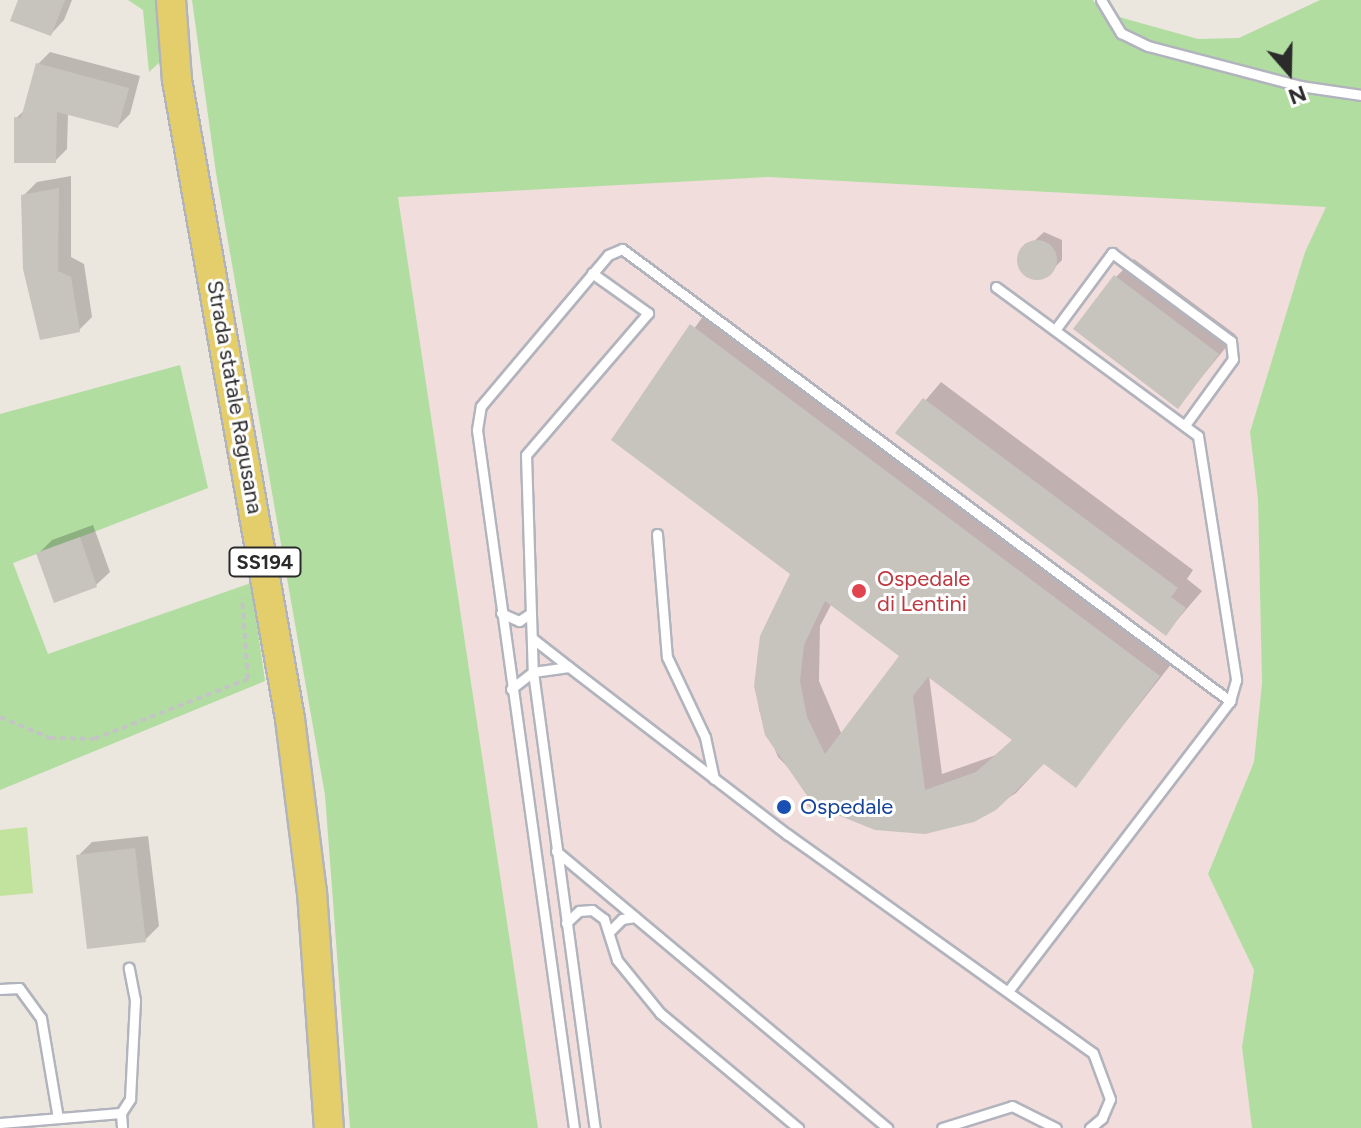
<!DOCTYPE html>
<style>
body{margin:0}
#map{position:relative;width:1361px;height:1128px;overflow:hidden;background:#ebe6de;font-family:Figtree,sans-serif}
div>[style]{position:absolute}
.medical>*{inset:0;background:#f1dddc}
.green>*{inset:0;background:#b1dda0}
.pitch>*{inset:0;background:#c1e39d}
.shadow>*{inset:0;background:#0003}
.building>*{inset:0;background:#c7c4bd}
.round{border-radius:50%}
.path>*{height:4px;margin-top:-2px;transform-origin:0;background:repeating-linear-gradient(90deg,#c4c4c4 0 6px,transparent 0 10px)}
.roads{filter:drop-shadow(2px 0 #b2b4bd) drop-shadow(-2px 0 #b2b4bd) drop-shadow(0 2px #b2b4bd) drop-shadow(0 -2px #b2b4bd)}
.service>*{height:9px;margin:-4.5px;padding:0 4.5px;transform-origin:4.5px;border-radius:4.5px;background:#fff}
.primary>*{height:28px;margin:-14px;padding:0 14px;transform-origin:14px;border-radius:14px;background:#e4ce6b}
.dots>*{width:22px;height:22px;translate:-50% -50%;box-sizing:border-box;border:4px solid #fff;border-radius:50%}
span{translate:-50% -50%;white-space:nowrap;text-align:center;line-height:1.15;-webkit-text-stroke:6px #fff;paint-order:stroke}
.shield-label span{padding:2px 6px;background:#fff;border:2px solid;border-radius:6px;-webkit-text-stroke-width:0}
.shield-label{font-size:20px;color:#2b2b2b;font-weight:700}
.street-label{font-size:22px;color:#2b2b2b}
.health-label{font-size:22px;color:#be3a42}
.left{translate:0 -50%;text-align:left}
.transit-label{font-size:22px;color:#164399}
.north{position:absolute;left:1249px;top:32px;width:80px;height:80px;-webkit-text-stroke:6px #fff;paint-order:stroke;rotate:160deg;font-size:22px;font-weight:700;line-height:32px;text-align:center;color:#2b2b2b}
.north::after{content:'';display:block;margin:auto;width:28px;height:36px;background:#2b2b2b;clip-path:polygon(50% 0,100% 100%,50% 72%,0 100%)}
</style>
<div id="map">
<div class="medical">
<div style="clip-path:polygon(768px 177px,1326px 207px,1305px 252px,1250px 431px,1258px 499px,1262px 683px,1254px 762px,1208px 874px,1254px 970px,1242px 1047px,1252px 1128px,538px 1128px,398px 196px)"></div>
</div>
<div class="green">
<div style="clip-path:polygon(128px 0,157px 0,161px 61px,149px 72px,143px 10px)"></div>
<div style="clip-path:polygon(192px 0,1093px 0,1112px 30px,1145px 52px,1361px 102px,1361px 1128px,1252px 1128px,1242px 1047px,1254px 970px,1208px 874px,1254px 762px,1262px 683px,1258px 499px,1250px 432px,1305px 252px,1326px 207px,768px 177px,398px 197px,538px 1128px,350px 1128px,325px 795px,216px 173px)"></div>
<div style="clip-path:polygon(1320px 0,1361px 0,1361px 89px,1303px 81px,1133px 37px,1119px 17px,1198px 39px,1239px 38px)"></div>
<div style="clip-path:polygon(180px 365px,208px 488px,13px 563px,48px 654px,251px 583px,265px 681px,0 790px,0 414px)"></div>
</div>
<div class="pitch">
<div style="clip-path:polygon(27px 827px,33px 893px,0 896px,0 830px)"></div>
</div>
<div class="shadow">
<div style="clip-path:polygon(20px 0,72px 0,64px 20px,51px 34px)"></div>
<div style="clip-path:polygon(50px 52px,140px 76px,130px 114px,118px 126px,68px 113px,67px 149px,55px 161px,16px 118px,26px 109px,38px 64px)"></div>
<div style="clip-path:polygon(71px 176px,71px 257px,84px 264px,92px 317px,79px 330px,23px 196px,37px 182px)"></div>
<div style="clip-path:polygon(1044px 232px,1062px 240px,1062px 260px,1045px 277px,1035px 278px,1019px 265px,1019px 255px)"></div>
<div style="clip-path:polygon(1134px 259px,1236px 335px,1178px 406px,1116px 277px)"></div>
<div style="clip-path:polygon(evenodd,709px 308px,1176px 658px,1076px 785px,1045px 762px,1016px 793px,973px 820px,900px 832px,828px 809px,778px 757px,759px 710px,757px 661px,762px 636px,793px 573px,614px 440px,709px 308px,832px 603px,902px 655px,842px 735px,819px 681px,820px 626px,832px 603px,709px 308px,929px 676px,1014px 739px,996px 755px,942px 774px,929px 676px)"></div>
<div style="clip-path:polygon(941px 382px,1193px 570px,1187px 579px,1202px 591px,1166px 633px,898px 433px)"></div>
<div style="clip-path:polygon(93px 525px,110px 572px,96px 585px,39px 553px,52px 540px)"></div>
<div style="clip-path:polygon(148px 836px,159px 926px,145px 940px,78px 856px,92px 842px)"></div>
</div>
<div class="building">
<div style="clip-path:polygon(18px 0,65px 0,51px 36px,10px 21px)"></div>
<div style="clip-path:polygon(36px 63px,129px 88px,118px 128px,57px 112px,56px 163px,14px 163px,14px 117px,21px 118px)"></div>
<div style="clip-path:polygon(59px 188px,58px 271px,71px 277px,80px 332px,40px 340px,23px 269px,21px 195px)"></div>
<div class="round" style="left:1017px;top:240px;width:40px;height:40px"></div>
<div style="clip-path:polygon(1114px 275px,1219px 354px,1178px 409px,1073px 329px)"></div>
<div style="clip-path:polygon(evenodd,690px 324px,1160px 676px,1076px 788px,1044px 764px,996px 810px,974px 822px,925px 834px,875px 830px,828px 811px,823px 817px,804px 803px,808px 797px,765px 735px,754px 686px,760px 636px,790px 574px,611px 440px,690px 324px,825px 601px,899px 656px,825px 754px,807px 717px,800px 681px,804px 645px,825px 601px,690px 324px,928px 677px,1012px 740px,976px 772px,925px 790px,913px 696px,928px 677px)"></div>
<div style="clip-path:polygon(923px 398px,1178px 588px,1171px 597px,1186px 608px,1166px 636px,895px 433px)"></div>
<div style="clip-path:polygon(80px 537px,97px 587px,54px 603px,36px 553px)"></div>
<div style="clip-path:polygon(135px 848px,146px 942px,87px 949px,76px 855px)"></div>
</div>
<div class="path">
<div style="left:0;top:717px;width:54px;rotate:22.8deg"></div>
<div style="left:50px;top:738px;width:44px;rotate:1.3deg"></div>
<div style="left:94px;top:739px;width:165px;rotate:-21.3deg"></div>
<div style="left:248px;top:679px;width:81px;rotate:-94.2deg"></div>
</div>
<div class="roads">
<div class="service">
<div style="left:1101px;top:0;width:39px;rotate:59deg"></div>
<div style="left:1121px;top:33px;width:30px;rotate:26deg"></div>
<div style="left:1148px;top:46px;width:157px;rotate:14.7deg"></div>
<div style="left:1300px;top:86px;width:62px;rotate:8.4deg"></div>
<div style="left:592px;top:273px;width:69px;rotate:35.5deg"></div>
<div style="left:648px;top:313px;width:187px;rotate:130.7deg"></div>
<div style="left:526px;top:455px;width:217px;rotate:88.2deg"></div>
<div style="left:533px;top:672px;width:460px;rotate:82.3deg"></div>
<div style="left:996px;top:287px;width:251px;rotate:36.4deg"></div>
<div style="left:1198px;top:436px;width:247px;rotate:81.1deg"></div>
<div style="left:1236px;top:680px;width:22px;rotate:106deg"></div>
<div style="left:1230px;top:701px;width:365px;rotate:127.4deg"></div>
<div style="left:1055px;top:330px;width:96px;rotate:-53.5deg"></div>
<div style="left:1112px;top:253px;width:148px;rotate:36.5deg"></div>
<div style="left:1231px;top:341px;width:18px;rotate:84deg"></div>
<div style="left:1233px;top:359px;width:82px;rotate:126deg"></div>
<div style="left:657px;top:534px;width:123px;rotate:85.4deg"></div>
<div style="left:667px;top:657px;width:89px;rotate:64.6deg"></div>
<div style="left:705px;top:737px;width:43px;rotate:77.9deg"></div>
<div style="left:501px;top:613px;width:20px;rotate:24deg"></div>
<div style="left:519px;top:621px;width:14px;rotate:-34deg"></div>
<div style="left:532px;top:638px;width:47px;rotate:38.1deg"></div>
<div style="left:511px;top:689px;width:28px;rotate:-38deg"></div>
<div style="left:533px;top:672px;width:36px;rotate:-8deg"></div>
<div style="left:569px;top:667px;width:275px;rotate:37.5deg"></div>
<div style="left:787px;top:834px;width:376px;rotate:35.6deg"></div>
<div style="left:1093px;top:1053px;width:49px;rotate:69.7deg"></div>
<div style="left:1110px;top:1099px;width:21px;rotate:113deg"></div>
<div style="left:1102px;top:1118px;width:16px;rotate:140deg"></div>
<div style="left:556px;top:851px;width:432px;rotate:39.9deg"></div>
<div style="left:566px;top:923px;width:18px;rotate:-43deg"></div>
<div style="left:579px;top:911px;width:13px;rotate:-4deg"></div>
<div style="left:592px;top:910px;width:15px;rotate:37deg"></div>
<div style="left:604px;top:919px;width:43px;rotate:72.4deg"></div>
<div style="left:617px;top:960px;width:68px;rotate:50.9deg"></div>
<div style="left:660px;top:1013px;width:180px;rotate:39.8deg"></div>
<div style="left:609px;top:932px;width:18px;rotate:-45deg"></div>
<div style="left:622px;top:919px;width:13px;rotate:-9deg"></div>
<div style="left:0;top:989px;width:19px;rotate:-3deg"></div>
<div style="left:19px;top:988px;width:37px;rotate:54deg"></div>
<div style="left:41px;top:1018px;width:101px;rotate:80.4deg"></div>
<div style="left:121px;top:1113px;width:17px;rotate:-57deg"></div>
<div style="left:130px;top:1099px;width:99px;rotate:-87.1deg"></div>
<div style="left:135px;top:1000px;width:33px;rotate:-101deg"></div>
<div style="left:0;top:1123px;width:121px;rotate:-4.7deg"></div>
<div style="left:121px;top:1113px;width:15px;rotate:86deg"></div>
<div style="left:574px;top:1128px;width:705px;rotate:-97.91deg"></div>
<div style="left:477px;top:430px;width:24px;rotate:-81deg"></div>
<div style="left:481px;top:406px;width:197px;rotate:-49.9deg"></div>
<div style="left:608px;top:255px;width:15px;rotate:-23deg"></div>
<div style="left:622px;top:249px;width:758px;rotate:36.63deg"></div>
<div style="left:942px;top:1128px;width:73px;rotate:-17.4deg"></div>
<div style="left:1012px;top:1106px;width:49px;rotate:26.6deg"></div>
</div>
<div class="primary">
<div style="left:171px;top:0;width:80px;rotate:85.7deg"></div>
<div style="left:177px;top:80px;width:649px;rotate:79.97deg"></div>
<div style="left:290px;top:719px;width:174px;rotate:82.8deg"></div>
<div style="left:312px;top:892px;width:237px;rotate:85.9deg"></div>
</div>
</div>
<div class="dots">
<div style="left:859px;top:591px;background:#e0444e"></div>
<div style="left:784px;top:807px;background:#1a4fb4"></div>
</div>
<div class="shield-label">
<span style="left:265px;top:562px">SS194</span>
</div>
<div class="street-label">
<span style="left:235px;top:397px;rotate:80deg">Strada statale Ragusana</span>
</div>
<div class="health-label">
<span class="left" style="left:877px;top:591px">Ospedale<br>di Lentini</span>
</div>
<div class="transit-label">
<span class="left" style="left:800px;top:807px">Ospedale</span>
</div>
<div class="north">N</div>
</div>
